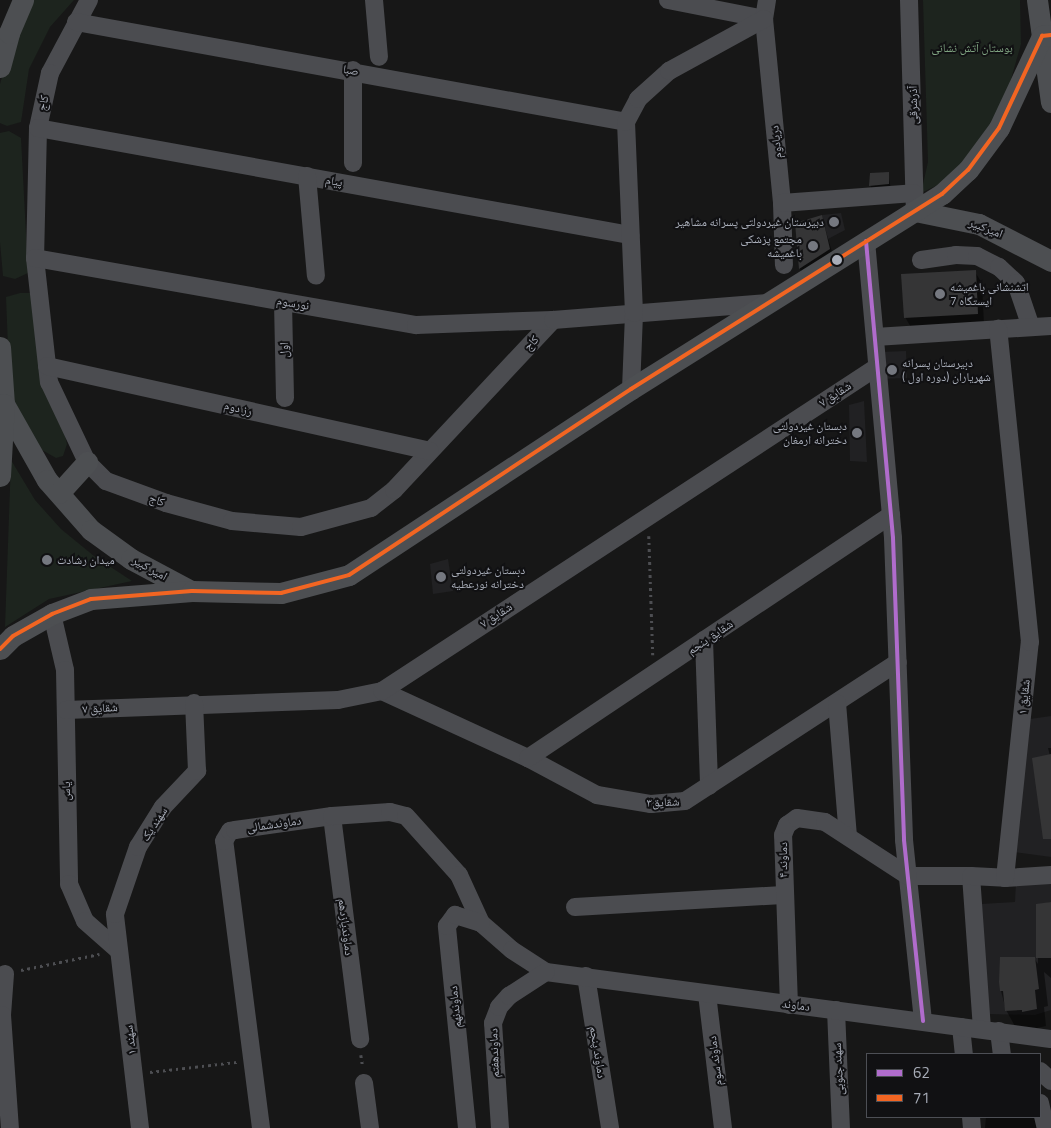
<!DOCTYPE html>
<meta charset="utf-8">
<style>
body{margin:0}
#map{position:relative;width:1051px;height:1128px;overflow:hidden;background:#171717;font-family:"Titillium Web","Noto Naskh Arabic",sans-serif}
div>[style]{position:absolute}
.built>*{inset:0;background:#212123}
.green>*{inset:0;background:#1d241e}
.shadow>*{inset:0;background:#0007}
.building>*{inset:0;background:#353536}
.path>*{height:2.5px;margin-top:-1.25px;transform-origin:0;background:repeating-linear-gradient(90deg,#4d4e52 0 2.5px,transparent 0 6.5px)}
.minor>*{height:18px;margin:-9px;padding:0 9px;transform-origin:9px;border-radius:9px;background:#4b4c50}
.major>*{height:21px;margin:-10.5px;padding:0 10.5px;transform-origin:10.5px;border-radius:10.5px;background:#4d4f52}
.bus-1>*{height:4px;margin:-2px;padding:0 2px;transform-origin:2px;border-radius:2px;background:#b06ccc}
.bus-2>*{height:4px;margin:-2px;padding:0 2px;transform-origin:2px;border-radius:2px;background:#f26522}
.dots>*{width:14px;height:14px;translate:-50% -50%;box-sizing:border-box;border:2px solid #111113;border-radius:50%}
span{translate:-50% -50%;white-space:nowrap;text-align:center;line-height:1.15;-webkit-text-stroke:4px #111113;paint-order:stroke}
.park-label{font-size:12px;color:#7fa381}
.street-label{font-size:12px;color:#a8adb8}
.poi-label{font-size:12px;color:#a8adb8}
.right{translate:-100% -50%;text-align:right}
.left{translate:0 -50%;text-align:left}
.legend{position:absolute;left:866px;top:1053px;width:175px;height:65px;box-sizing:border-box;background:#111113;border:1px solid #4d4f55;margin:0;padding:6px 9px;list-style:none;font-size:15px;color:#a8adb8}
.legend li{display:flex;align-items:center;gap:10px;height:25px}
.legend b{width:25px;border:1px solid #4d4f55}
</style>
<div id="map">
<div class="built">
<div style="clip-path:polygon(841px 213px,845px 230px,828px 239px,822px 215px)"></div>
<div style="clip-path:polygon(906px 351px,907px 378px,878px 379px,881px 352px)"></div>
<div style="clip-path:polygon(864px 401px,867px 462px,850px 461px,849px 405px)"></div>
<div style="clip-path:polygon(448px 559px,453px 591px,433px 594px,430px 564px)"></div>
<div style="clip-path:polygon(1051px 716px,1051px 857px,1015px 852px,1030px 719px)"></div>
<div style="clip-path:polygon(1051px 880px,1051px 1010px,1035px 1015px,988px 1014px,981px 904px,1015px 902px,1016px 881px)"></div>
</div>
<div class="green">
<div style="clip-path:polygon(29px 0,74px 0,50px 27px,29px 69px,21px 122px,7px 126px,0 123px,0 84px,15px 30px)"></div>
<div style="clip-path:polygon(923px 0,1020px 0,1021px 44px,1004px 104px,968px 159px,946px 181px,921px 193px,928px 162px)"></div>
<div style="clip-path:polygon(9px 131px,21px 138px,28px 273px,15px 279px,3px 276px,0 242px,0 133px)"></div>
<div style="clip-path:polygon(20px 293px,32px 293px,67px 444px,63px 456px,56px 458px,35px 446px,10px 398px,6px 297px)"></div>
<div style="clip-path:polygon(11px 460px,35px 500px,61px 529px,94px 556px,132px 581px,49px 599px,5px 627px)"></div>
</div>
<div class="shadow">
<div style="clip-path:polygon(888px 173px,891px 190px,873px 191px,870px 185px)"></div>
<div style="clip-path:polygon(821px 216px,834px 258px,805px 277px,800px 269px,796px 223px)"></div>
<div style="clip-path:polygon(975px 272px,982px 283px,984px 325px,912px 329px,905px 317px)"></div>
<div style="clip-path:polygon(1048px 748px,1051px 748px,1051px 837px,1050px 756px)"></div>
<div style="clip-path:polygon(1051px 902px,1051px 978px,1044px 972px,1048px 1006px,1044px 1007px,1046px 1026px,1033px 1029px,1016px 1028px,1006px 1010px,1001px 991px,1034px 958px,1038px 964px,1038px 905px)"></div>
<div style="clip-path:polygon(986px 1117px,1035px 1117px,1038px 1128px,985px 1128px)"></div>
</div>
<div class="building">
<div style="clip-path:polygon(889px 172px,889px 184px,869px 186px,870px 173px)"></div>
<div style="clip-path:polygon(822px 215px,830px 249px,799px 269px,795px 223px)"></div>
<div style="clip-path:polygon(976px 270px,978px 314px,904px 318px,901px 274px)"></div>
<div style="clip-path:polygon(1051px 754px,1051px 839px,1043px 839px,1032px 758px)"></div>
<div style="clip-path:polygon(1051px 902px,1051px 958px,1036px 958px,1036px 904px)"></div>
<div style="clip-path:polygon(1000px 957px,1035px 957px,1039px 989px,1035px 990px,1037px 1009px,1022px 1012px,1022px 1010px,1005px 1011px,1003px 991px,1000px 991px,999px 982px)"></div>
</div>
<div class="path">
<div style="left:649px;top:536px;width:119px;rotate:88.1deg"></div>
<div style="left:21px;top:970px;width:80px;rotate:-11.6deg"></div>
<div style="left:361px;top:1055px;width:12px;rotate:81deg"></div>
<div style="left:150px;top:1072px;width:88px;rotate:-6.6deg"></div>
</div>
<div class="minor">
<div style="left:89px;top:0;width:83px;rotate:118.1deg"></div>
<div style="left:50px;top:73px;width:56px;rotate:102.3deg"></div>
<div style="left:38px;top:128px;width:130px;rotate:91.3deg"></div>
<div style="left:35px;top:258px;width:125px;rotate:83.6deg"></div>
<div style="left:49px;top:382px;width:89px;rotate:64.6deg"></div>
<div style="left:87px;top:462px;width:27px;rotate:45deg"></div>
<div style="left:106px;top:481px;width:64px;rotate:20.1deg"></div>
<div style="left:166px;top:503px;width:68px;rotate:15.3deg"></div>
<div style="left:232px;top:521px;width:69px;rotate:5deg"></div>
<div style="left:301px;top:527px;width:73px;rotate:-15.2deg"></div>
<div style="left:371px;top:508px;width:29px;rotate:-38deg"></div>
<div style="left:394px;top:490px;width:233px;rotate:-46.9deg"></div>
<div style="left:374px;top:0;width:57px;rotate:85deg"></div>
<div style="left:668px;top:0;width:98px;rotate:11.2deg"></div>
<div style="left:767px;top:0;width:19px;rotate:99deg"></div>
<div style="left:764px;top:19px;width:185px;rotate:84.4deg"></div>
<div style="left:782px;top:203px;width:62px;rotate:88.2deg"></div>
<div style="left:909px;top:0;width:211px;rotate:88.4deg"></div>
<div style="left:76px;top:22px;width:559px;rotate:10.3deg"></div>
<div style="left:38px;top:128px;width:602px;rotate:10.25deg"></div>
<div style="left:353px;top:163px;width:93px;rotate:-90deg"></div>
<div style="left:307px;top:176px;width:100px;rotate:84.9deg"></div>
<div style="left:782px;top:203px;width:132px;rotate:-4.3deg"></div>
<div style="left:866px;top:241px;width:298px;rotate:84.8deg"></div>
<div style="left:893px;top:538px;width:302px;rotate:87.9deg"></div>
<div style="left:904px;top:840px;width:182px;rotate:84deg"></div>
<div style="left:35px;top:258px;width:387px;rotate:10deg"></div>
<div style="left:416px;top:325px;width:137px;rotate:-2.1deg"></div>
<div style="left:553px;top:320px;width:215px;rotate:-4.5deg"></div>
<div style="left:921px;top:260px;width:35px;rotate:-8deg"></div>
<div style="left:956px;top:255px;width:21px;rotate:3deg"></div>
<div style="left:977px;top:256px;width:25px;rotate:27deg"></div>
<div style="left:999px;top:267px;width:23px;rotate:43deg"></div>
<div style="left:1016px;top:283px;width:46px;rotate:71.2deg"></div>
<div style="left:283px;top:302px;width:96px;rotate:88.8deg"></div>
<div style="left:875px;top:337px;width:176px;rotate:-3.6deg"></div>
<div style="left:47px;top:366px;width:392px;rotate:12.5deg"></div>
<div style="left:631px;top:389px;width:76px;rotate:-87.7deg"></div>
<div style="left:634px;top:313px;width:191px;rotate:-92.4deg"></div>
<div style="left:626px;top:122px;width:26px;rotate:-62deg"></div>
<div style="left:638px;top:99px;width:42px;rotate:-42.1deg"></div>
<div style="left:669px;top:71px;width:108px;rotate:-28.7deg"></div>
<div style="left:52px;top:614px;width:57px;rotate:76.9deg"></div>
<div style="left:65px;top:670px;width:214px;rotate:88.9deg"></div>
<div style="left:69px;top:884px;width:40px;rotate:66.6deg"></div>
<div style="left:85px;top:921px;width:45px;rotate:41.4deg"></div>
<div style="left:704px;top:640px;width:146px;rotate:88deg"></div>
<div style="left:382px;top:691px;width:161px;rotate:24.7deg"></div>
<div style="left:528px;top:758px;width:78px;rotate:28.2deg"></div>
<div style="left:597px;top:795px;width:55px;rotate:9.5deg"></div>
<div style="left:651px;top:804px;width:34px;rotate:-5deg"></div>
<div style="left:685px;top:801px;width:254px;rotate:-33.1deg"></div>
<div style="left:837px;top:703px;width:133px;rotate:85.3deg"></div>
<div style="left:66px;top:710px;width:272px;rotate:-2.1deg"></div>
<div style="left:338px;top:700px;width:45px;rotate:-11.6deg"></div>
<div style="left:382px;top:691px;width:592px;rotate:-33.21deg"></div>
<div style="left:528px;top:758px;width:437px;rotate:-33.8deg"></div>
<div style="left:332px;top:816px;width:225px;rotate:82.8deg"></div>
<div style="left:908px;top:876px;width:63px"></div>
<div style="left:1005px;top:878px;width:46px;rotate:-3.7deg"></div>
<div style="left:575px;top:907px;width:208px;rotate:-3.3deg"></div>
<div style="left:5px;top:974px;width:41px;rotate:94.2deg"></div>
<div style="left:2px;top:1015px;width:113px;rotate:86deg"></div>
<div style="left:586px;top:976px;width:154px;rotate:81deg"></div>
<div style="left:707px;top:994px;width:135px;rotate:83.2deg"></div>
<div style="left:789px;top:1005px;width:170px;rotate:-92deg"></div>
<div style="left:783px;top:835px;width:11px;rotate:-68deg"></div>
<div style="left:787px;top:825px;width:12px;rotate:-35deg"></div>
<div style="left:797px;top:818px;width:28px;rotate:8deg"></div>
<div style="left:825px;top:822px;width:99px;rotate:33deg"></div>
<div style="left:836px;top:1010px;width:118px;rotate:87.6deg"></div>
<div style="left:961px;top:1027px;width:27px;rotate:84deg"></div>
<div style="left:982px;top:1029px;width:153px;rotate:-94.1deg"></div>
<div style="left:971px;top:876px;width:34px;rotate:3deg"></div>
<div style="left:1005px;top:878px;width:237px;rotate:-84deg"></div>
<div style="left:1030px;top:642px;width:315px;rotate:-95.8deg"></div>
<div style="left:999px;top:1031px;width:23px;rotate:83deg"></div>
<div style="left:1040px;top:1071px;width:15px;rotate:42deg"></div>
<div style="left:364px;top:1083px;width:45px;rotate:82.4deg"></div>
<div style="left:1040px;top:1103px;width:26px;rotate:77deg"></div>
<div style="left:971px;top:1117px;width:11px;rotate:85deg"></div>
<div style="left:140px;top:1128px;width:215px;rotate:-96.7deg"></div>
<div style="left:115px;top:914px;width:71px;rotate:-71.1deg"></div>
<div style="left:138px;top:847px;width:47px;rotate:-58deg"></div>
<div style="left:163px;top:807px;width:50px;rotate:-46.6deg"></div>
<div style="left:197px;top:771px;width:68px;rotate:-92.5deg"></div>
<div style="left:261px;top:1128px;width:289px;rotate:-97.3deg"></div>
<div style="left:224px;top:841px;width:12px;rotate:-59deg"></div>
<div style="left:230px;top:831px;width:5px;rotate:-11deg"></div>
<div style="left:235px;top:830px;width:98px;rotate:-8.2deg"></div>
<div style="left:332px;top:816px;width:58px;rotate:-3.9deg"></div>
<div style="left:390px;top:812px;width:16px;rotate:14deg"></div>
<div style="left:406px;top:816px;width:79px;rotate:48.1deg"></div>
<div style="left:459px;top:875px;width:53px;rotate:65.4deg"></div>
<div style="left:481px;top:923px;width:41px;rotate:41.1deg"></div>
<div style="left:512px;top:950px;width:40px;rotate:32.9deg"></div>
<div style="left:546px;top:972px;width:509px;rotate:7.56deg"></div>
<div style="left:467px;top:1128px;width:203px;rotate:-95.7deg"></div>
<div style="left:447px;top:926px;width:14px;rotate:-54deg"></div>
<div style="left:455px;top:915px;width:27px;rotate:17deg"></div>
<div style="left:500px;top:1128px;width:105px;rotate:-93.8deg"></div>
<div style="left:493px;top:1023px;width:17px;rotate:-69deg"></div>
<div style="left:499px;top:1007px;width:15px;rotate:-48deg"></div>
<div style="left:509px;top:996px;width:44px;rotate:-33deg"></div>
</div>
<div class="major">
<div style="left:1037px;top:0;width:103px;rotate:82.2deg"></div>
<div style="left:0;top:67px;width:35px;rotate:-75deg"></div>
<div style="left:9px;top:33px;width:36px;rotate:-67deg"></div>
<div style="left:915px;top:211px;width:65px;rotate:11.5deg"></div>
<div style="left:979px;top:224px;width:81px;rotate:27.2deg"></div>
<div style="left:0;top:347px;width:57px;rotate:86deg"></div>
<div style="left:4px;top:404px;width:87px;rotate:60.5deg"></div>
<div style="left:47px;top:480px;width:67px;rotate:48.7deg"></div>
<div style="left:91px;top:530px;width:49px;rotate:35.9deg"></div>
<div style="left:131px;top:559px;width:68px;rotate:28.1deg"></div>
<div style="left:0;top:476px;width:72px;rotate:-86.8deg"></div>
<div style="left:59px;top:493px;width:42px;rotate:-47.9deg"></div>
<div style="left:0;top:649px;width:18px;rotate:-45deg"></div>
<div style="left:13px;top:636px;width:45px;rotate:-29.4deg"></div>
<div style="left:52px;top:614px;width:42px;rotate:-21deg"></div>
<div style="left:91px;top:599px;width:101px;rotate:-4.5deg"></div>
<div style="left:192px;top:591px;width:89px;rotate:1.3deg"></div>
<div style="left:281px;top:593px;width:70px;rotate:-14.8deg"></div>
<div style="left:349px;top:575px;width:338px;rotate:-33.4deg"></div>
<div style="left:631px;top:389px;width:367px;rotate:-32.1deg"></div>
<div style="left:942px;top:194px;width:35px;rotate:-43deg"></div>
<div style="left:968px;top:170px;width:52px;rotate:-53.6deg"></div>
<div style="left:999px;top:128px;width:102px;rotate:-64.9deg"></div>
<div style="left:1042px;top:36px;width:9px;rotate:-6deg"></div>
</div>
<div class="bus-1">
<div style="left:866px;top:241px;width:298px;rotate:84.8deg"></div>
<div style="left:893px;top:538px;width:302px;rotate:87.9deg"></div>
<div style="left:904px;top:840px;width:182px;rotate:84deg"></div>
</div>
<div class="bus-2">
<div style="left:0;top:649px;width:18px;rotate:-45deg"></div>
<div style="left:13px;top:636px;width:45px;rotate:-29.4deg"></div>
<div style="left:52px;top:614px;width:42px;rotate:-21deg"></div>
<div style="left:91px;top:599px;width:101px;rotate:-4.5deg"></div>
<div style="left:192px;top:591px;width:89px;rotate:1.3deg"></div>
<div style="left:281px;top:593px;width:70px;rotate:-14.8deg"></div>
<div style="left:349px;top:575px;width:338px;rotate:-33.4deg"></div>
<div style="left:631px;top:389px;width:367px;rotate:-32.1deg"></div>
<div style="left:942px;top:194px;width:35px;rotate:-43deg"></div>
<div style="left:968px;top:170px;width:52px;rotate:-53.6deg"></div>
<div style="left:999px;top:128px;width:102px;rotate:-64.9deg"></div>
<div style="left:1042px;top:36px;width:9px;rotate:-6deg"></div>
</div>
<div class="dots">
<div style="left:834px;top:222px;background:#757880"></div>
<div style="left:813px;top:246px;background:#757880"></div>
<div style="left:837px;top:260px;background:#a8adb8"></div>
<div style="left:940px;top:294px;background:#757880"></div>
<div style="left:892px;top:370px;background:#757880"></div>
<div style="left:857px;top:433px;background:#757880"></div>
<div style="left:47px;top:560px;background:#757880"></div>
<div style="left:441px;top:577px;background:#757880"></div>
</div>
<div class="park-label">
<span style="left:972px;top:48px">بوستان آتش نشانی</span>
</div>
<div class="street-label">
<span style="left:351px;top:70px;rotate:10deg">صبا</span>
<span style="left:43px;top:103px;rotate:-78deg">کاج</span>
<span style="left:913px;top:105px;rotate:-91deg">آذرشرقی</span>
<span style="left:776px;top:142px;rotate:-96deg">دریادوم</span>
<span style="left:334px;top:181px;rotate:10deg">پیام</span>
<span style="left:986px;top:228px;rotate:21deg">امیرکبیر</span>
<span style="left:293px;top:303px;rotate:10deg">نورسوم</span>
<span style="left:531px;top:343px;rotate:-47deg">کاج</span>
<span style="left:284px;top:350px;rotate:-91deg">اول</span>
<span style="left:835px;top:394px;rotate:-33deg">شقایق ۷</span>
<span style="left:238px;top:408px;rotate:13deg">رز دوم</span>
<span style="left:157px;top:500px;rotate:19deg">کاج</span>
<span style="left:150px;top:568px;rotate:29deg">امیر کبیر</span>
<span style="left:496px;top:615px;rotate:-33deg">شقایق ۷</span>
<span style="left:710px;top:637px;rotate:-34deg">شقایق پنجم</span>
<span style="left:1024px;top:697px;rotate:-84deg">شقایق ۱</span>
<span style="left:100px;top:708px;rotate:-3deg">شقایق ۷</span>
<span style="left:66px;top:791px;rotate:-90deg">یاس</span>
<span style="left:663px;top:802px;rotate:-2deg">شقایق۳</span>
<span style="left:154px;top:824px;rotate:-57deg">سهند یک</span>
<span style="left:274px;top:824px;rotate:-8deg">دماوندشمالی</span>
<span style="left:783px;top:860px;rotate:-90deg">دماوند ۴</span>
<span style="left:346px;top:927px;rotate:83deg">دماوندیازدهم</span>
<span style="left:796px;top:1005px;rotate:7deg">دماوند</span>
<span style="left:455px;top:1007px;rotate:-96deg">دماوندنهم</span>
<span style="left:130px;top:1040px;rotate:-97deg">سهند ۱</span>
<span style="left:598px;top:1052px;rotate:81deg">دماوند پنجم</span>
<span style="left:494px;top:1053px;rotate:-92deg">دماوندهفتم</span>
<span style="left:715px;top:1061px;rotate:-97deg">دماوند سوم</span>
<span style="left:838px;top:1069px;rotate:-93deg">سهند جنوبی</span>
</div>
<div class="poi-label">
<span class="right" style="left:824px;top:222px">دبیرستان غیردولتی پسرانه مشاهیر</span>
<span class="right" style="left:802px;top:246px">مجتمع پزشکی<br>باغمیشه</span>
<span class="left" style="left:950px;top:294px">اتشنشانی باغمیشه<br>ایستگاه 7</span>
<span class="left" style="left:902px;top:370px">دبیرستان پسرانه<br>شهریاران (دوره اول )</span>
<span class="right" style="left:847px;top:433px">دبستان غیردولتی<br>دخترانه ارمغان</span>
<span class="left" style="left:57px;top:560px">میدان رشادت</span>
<span class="left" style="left:451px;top:577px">دبستان غیردولتی<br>دخترانه نورعطیه</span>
</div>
<ul class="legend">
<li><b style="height:6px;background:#b06ccc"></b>62</li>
<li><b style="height:6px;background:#f26522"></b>71</li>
</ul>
</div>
